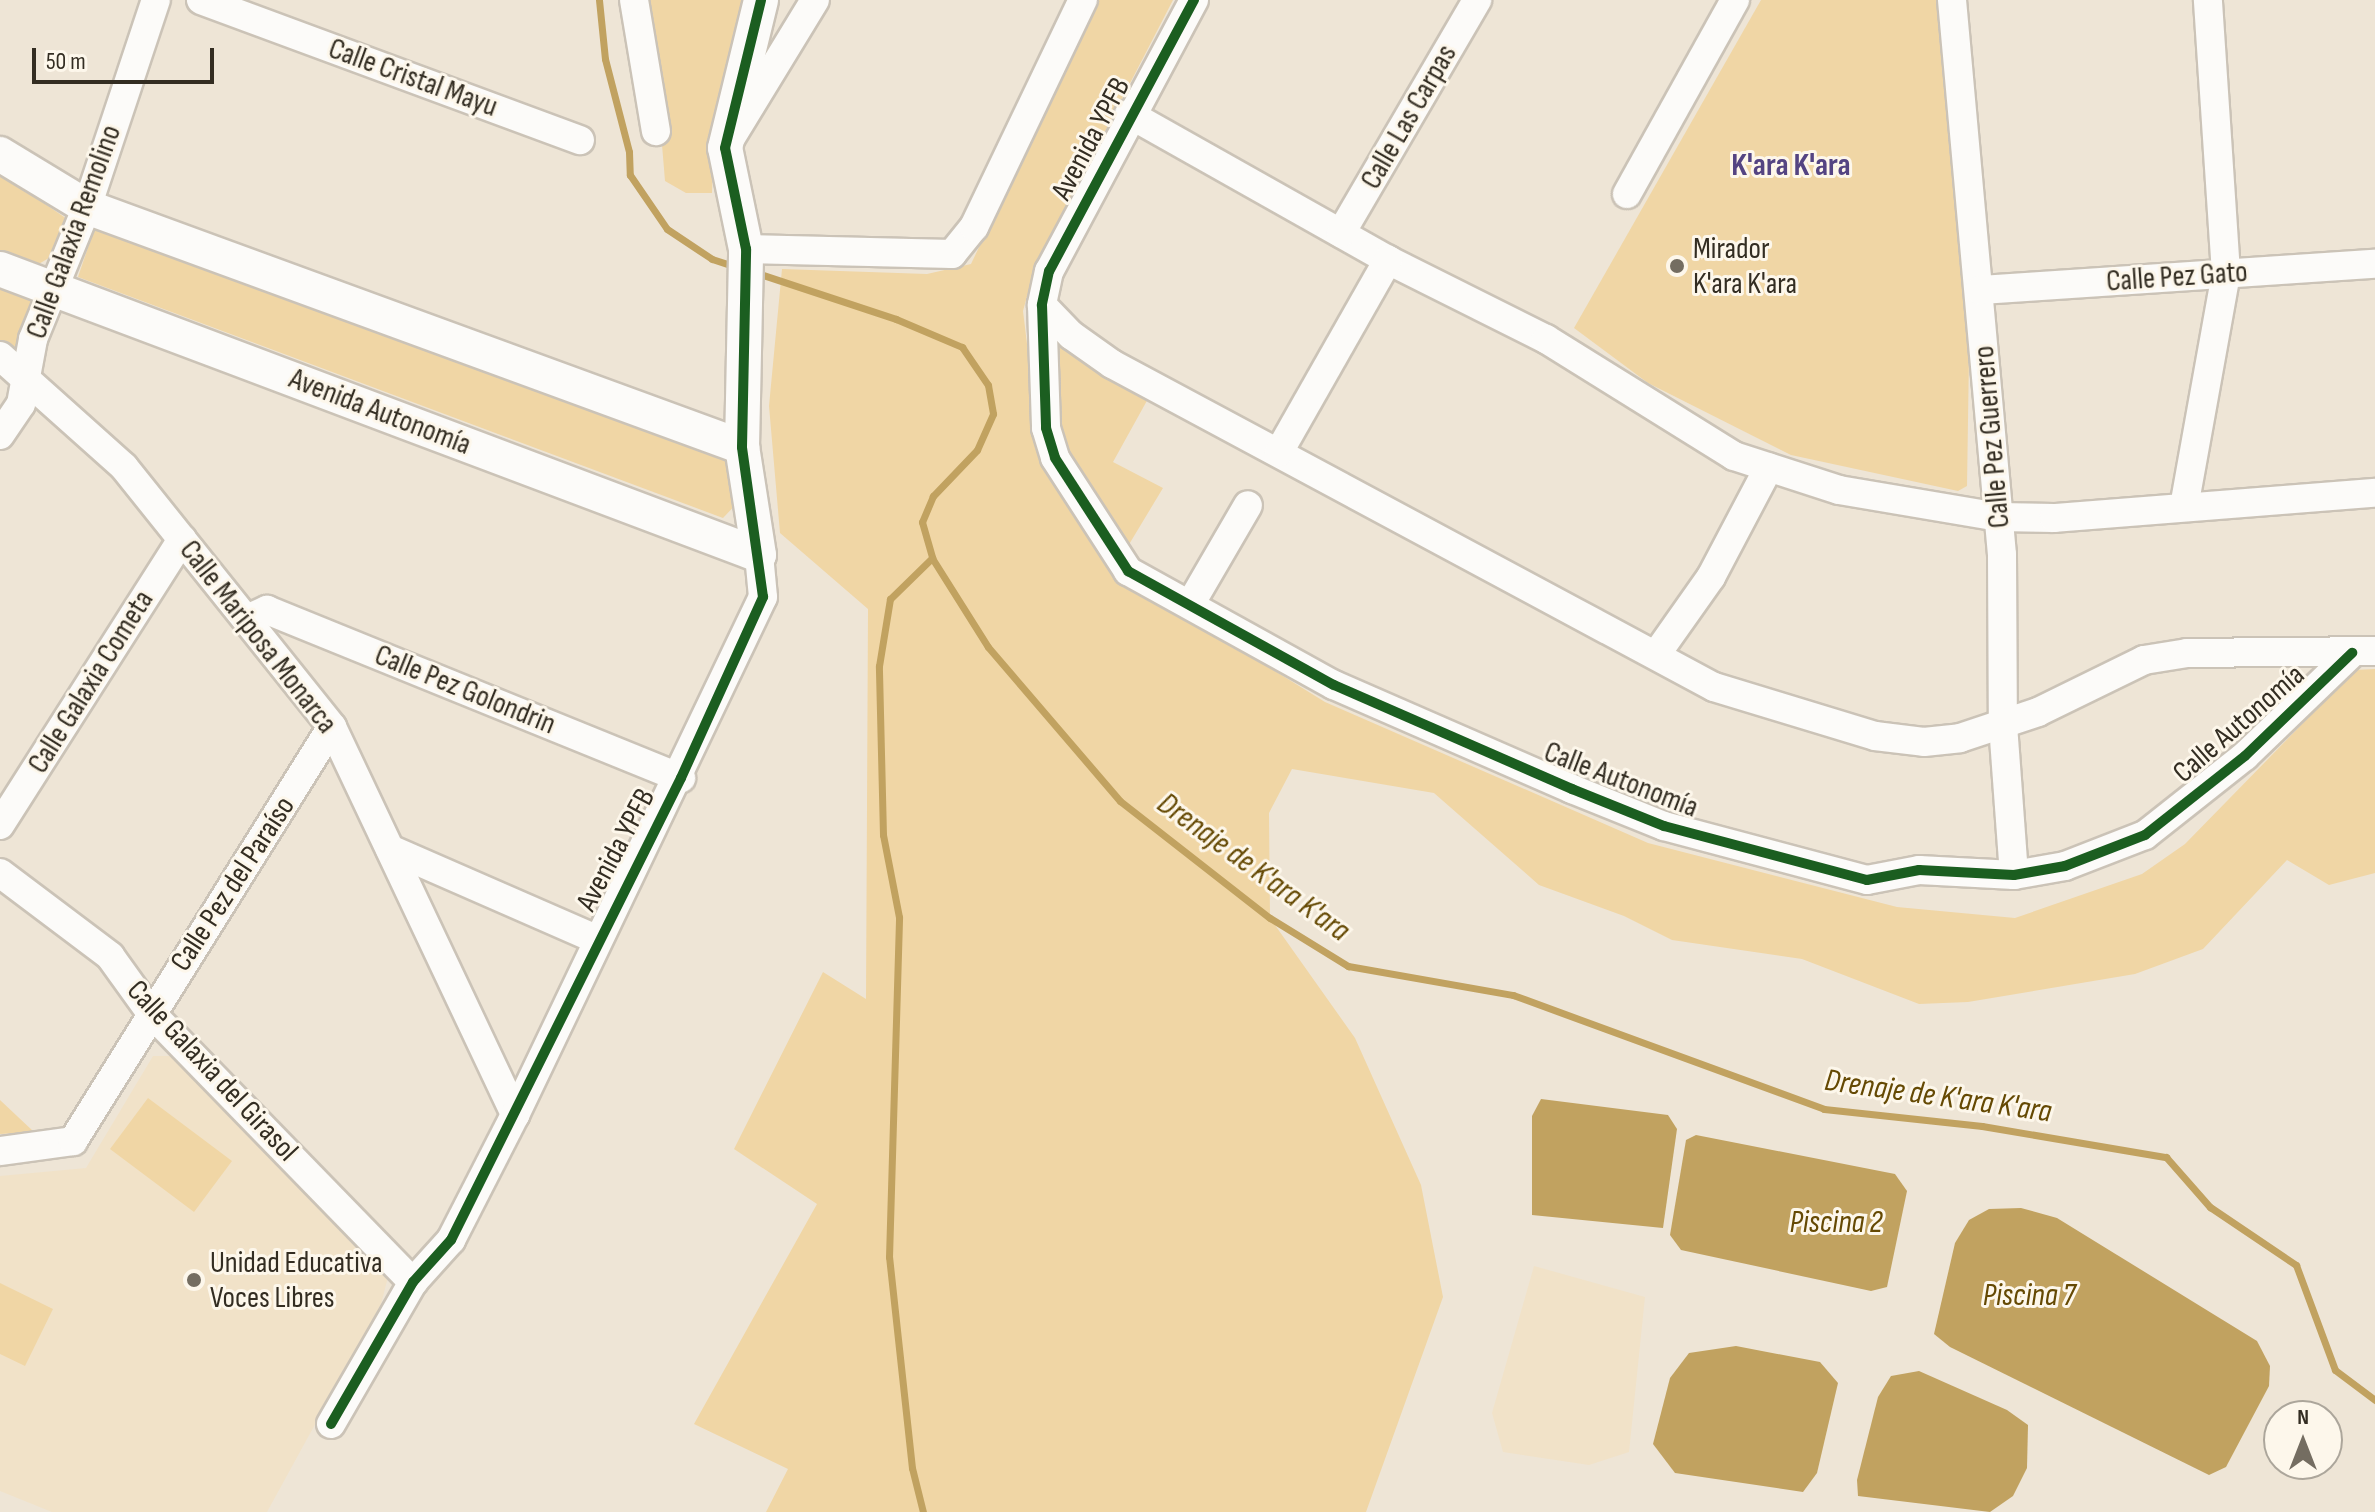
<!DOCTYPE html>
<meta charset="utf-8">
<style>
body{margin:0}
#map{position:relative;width:2375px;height:1512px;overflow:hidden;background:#eee5d6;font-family:"Sofia Sans Condensed",sans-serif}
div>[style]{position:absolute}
.built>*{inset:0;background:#f1e2c8}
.green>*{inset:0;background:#f0d6a5}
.water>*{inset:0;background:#c1a260}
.stream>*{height:7px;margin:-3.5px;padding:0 3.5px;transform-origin:3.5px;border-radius:3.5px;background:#c1a260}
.roads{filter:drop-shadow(2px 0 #cbc3b7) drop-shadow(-2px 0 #cbc3b7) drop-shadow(0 2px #cbc3b7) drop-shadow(0 -2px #cbc3b7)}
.minor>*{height:28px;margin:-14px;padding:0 14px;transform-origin:14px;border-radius:14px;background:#fcfbf9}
.tertiary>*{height:34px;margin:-17px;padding:0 17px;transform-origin:17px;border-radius:17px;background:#fcfbf9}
.cycleway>*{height:10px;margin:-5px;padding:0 5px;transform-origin:5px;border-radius:5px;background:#1b5e20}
.dots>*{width:22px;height:22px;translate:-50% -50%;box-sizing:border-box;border:4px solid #fdf7eb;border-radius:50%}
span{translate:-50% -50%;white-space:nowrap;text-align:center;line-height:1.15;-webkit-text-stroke:6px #fdf7eb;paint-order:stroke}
.street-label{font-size:30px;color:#332d22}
.poi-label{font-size:30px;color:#332d22}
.left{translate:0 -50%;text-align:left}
.neighbourhood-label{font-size:32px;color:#544482;font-weight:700}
.water-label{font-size:32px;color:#654903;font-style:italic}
.north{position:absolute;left:2263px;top:1400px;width:80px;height:80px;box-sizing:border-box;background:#fdf7eb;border:2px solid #aca69b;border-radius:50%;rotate:0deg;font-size:22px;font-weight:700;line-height:32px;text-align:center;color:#332d22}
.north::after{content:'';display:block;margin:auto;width:28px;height:36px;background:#746d61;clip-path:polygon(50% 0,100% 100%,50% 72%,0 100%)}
.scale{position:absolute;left:32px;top:48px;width:182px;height:36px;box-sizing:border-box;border:4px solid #332d22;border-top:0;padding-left:10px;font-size:24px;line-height:28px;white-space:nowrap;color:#332d22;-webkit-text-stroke:6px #fdf7eb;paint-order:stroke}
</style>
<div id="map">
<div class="built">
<div style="clip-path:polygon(153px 1056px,172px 1056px,389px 1273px,381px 1304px,267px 1512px,52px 1512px,0 1491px,0 1176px,86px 1168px)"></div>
<div style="clip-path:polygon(1534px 1266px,1645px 1297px,1629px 1452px,1589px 1465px,1503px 1452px,1492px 1413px)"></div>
</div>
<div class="green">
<div style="clip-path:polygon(650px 0,748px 0,714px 138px,712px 193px,686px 193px,665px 181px)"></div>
<div style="clip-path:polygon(1097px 0,1173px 0,1035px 267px,1023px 311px,1028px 352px,1060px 330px,1149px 397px,1113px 462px,1163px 488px,1113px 571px,1325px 702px,1648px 843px,1897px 907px,2015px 918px,2142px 874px,2185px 844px,2355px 670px,2375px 669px,2375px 873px,2329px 885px,2287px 860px,2203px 949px,2135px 974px,1968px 1002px,1919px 1004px,1802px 959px,1672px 940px,1624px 916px,1539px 885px,1434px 793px,1292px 769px,1269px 813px,1270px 918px,1355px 1038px,1421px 1185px,1443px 1297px,1366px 1512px,766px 1512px,788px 1469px,694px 1424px,817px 1204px,734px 1149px,823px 972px,866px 999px,868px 609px,780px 533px,769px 406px,782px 269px,927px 274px,971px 264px)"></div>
<div style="clip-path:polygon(1761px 0,1942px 0,1969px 354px,1967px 486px,1958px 491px,1791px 455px,1648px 383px,1574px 328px)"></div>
<div style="clip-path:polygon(0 173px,67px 219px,54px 255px,37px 265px,0 250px)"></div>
<div style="clip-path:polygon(95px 227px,738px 464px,742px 498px,723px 518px,78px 277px)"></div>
<div style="clip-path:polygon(0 289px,32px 301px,13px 355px,0 345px)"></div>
<div style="clip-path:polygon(148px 1098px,232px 1161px,194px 1212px,110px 1149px)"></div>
<div style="clip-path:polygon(0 1100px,34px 1132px,0 1134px)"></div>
<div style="clip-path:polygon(0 1283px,53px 1309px,25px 1366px,0 1354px)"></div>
</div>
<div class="water">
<div style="clip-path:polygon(1541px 1099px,1668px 1115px,1677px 1129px,1663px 1228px,1532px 1215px,1532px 1116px)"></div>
<div style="clip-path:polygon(1696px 1135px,1895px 1174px,1907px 1191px,1887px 1287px,1871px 1291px,1681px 1250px,1670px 1235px,1686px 1140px)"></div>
<div style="clip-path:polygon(2021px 1208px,2057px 1218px,2257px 1341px,2270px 1366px,2269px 1386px,2226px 1467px,2209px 1475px,1950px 1347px,1934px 1334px,1955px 1243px,1969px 1220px,1989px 1209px)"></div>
<div style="clip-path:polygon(1736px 1346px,1820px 1362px,1838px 1383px,1817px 1473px,1803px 1492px,1675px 1473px,1653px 1444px,1670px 1378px,1689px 1353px)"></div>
<div style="clip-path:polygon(1919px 1371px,2007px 1410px,2028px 1425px,2027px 1468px,2013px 1496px,1990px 1512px,1858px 1496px,1857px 1480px,1878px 1397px,1891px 1376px)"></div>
</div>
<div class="stream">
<div style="left:599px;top:0;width:59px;rotate:84.2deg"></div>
<div style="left:605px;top:59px;width:96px;rotate:75.5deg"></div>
<div style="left:629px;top:152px;width:23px;rotate:88deg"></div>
<div style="left:630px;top:175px;width:65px;rotate:55.6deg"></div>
<div style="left:667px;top:229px;width:54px;rotate:33.7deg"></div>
<div style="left:712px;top:259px;width:23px;rotate:18deg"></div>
<div style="left:754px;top:272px;width:150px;rotate:18.3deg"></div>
<div style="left:896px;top:319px;width:72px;rotate:23deg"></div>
<div style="left:962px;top:347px;width:46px;rotate:55.6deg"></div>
<div style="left:988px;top:385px;width:29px;rotate:80deg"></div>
<div style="left:993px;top:414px;width:39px;rotate:114deg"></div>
<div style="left:977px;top:450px;width:64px;rotate:133.7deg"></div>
<div style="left:933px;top:496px;width:28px;rotate:113deg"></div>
<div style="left:922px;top:522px;width:37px;rotate:74deg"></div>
<div style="left:932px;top:558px;width:105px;rotate:57.8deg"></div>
<div style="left:988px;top:647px;width:203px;rotate:49.4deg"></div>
<div style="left:1120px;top:801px;width:190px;rotate:38deg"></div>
<div style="left:1270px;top:918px;width:92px;rotate:31.6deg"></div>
<div style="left:1348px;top:966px;width:168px;rotate:10deg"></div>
<div style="left:1513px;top:995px;width:331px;rotate:20.1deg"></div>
<div style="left:1824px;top:1109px;width:159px;rotate:6.1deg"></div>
<div style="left:1982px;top:1126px;width:187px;rotate:9.6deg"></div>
<div style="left:2166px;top:1157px;width:67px;rotate:48.7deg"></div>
<div style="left:2210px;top:1207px;width:104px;rotate:34deg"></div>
<div style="left:2296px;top:1265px;width:112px;rotate:69.6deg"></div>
<div style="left:2335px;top:1370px;width:50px;rotate:36.9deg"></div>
<div style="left:923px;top:1512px;width:45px;rotate:-104deg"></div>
<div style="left:912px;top:1468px;width:212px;rotate:-96.2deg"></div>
<div style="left:889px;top:1257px;width:340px;rotate:-88.3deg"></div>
<div style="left:899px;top:917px;width:84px;rotate:-101deg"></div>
<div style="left:883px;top:835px;width:169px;rotate:-91.4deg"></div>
<div style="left:879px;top:666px;width:68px;rotate:-80.7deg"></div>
<div style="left:890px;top:599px;width:59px;rotate:-44.3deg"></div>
</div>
<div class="roads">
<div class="minor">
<div style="left:201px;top:0;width:404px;rotate:20.3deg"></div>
<div style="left:634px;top:0;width:133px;rotate:80.5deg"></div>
<div style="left:1194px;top:0;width:307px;rotate:118.1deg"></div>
<div style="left:1049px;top:271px;width:35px;rotate:102deg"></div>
<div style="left:1042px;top:305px;width:123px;rotate:88.1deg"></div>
<div style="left:1046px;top:428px;width:31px;rotate:73deg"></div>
<div style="left:1055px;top:458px;width:135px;rotate:57.1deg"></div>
<div style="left:1128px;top:571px;width:235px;rotate:29deg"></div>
<div style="left:1334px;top:685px;width:260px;rotate:23.6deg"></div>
<div style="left:1572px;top:789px;width:99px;rotate:21.9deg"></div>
<div style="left:1664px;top:826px;width:210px;rotate:14.9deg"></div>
<div style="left:1867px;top:880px;width:53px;rotate:-10.9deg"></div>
<div style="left:1919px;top:870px;width:95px;rotate:3deg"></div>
<div style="left:2014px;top:875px;width:52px;rotate:-10deg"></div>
<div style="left:2065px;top:866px;width:86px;rotate:-21.2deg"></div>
<div style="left:2145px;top:835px;width:127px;rotate:-38.3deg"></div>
<div style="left:2245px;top:756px;width:149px;rotate:-43.9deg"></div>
<div style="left:1952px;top:0;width:557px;rotate:84.85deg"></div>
<div style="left:2002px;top:555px;width:170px;rotate:89.7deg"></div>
<div style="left:2003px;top:725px;width:150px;rotate:85.8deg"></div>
<div style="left:1129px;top:114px;width:297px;rotate:29.4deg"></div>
<div style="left:1388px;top:260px;width:177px;rotate:26.6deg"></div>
<div style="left:1546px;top:339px;width:221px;rotate:31.9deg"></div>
<div style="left:1734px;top:456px;width:110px;rotate:17.9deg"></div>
<div style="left:1839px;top:490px;width:162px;rotate:9.6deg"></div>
<div style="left:1999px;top:517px;width:55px;rotate:1deg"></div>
<div style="left:2054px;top:518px;width:322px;rotate:-4.5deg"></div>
<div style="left:732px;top:136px;width:159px;rotate:-58.6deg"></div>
<div style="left:1627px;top:194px;width:222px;rotate:-60.9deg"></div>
<div style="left:1341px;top:233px;width:270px;rotate:-59.7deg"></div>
<div style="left:746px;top:249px;width:206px;rotate:1.4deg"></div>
<div style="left:952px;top:254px;width:35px;rotate:-51deg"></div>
<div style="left:974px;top:227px;width:252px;rotate:-64.4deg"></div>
<div style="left:1980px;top:290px;width:396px;rotate:-3.8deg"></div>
<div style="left:1042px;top:305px;width:42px;rotate:46deg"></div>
<div style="left:1071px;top:335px;width:50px;rotate:35.3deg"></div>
<div style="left:1112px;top:364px;width:683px;rotate:28.22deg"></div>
<div style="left:1714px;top:687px;width:168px;rotate:16.9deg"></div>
<div style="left:1875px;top:736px;width:49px;rotate:7deg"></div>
<div style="left:1924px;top:742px;width:36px;rotate:-6deg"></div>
<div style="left:1960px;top:738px;width:82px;rotate:-18.4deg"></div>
<div style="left:2038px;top:712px;width:118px;rotate:-26.1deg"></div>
<div style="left:2144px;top:660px;width:44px;rotate:-9.2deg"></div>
<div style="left:2187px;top:653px;width:188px;rotate:-0.6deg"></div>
<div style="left:0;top:356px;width:166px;rotate:41.8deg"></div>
<div style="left:124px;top:467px;width:333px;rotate:51.3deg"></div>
<div style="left:332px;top:727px;width:429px;rotate:64.7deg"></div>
<div style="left:0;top:435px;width:37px;rotate:-56deg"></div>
<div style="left:21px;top:404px;width:66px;rotate:-79.5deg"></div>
<div style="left:33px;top:339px;width:143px;rotate:-67.8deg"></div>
<div style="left:87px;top:207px;width:218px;rotate:-71.6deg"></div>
<div style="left:1279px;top:452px;width:221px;rotate:-60.4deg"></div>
<div style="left:2184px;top:507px;width:238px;rotate:-79.8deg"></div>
<div style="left:2226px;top:273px;width:274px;rotate:-93.8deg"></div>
<div style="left:1191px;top:603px;width:113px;rotate:-59.8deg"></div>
<div style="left:249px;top:618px;width:20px;rotate:-24deg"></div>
<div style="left:267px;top:610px;width:447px;rotate:22.1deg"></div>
<div style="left:1658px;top:652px;width:92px;rotate:-54.8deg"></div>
<div style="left:1711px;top:577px;width:124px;rotate:-62.2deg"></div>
<div style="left:0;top:825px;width:339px;rotate:-57.5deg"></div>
<div style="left:390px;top:849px;width:225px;rotate:23.6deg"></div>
<div style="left:0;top:873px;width:138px;rotate:37deg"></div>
<div style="left:110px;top:956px;width:70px;rotate:54.3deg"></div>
<div style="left:151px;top:1013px;width:376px;rotate:45.8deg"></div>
<div style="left:0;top:1151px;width:74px;rotate:-7.8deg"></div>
<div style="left:73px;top:1141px;width:488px;rotate:-58deg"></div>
<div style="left:331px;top:1424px;width:164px;rotate:-60deg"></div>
<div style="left:413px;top:1282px;width:57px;rotate:-47.9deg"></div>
<div style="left:451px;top:1240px;width:140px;rotate:-62.9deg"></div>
<div style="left:515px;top:1115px;width:574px;rotate:-64.42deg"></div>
<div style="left:763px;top:597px;width:42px;rotate:-95.4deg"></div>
</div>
<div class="tertiary">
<div style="left:0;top:154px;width:102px;rotate:31.3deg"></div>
<div style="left:87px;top:207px;width:698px;rotate:20.12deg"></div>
<div style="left:0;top:269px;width:811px;rotate:20.65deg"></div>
<div style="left:759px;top:555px;width:109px;rotate:-98.9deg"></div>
<div style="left:742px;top:447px;width:198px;rotate:-88.8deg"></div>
<div style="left:746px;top:249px;width:103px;rotate:-101.7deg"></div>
<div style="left:725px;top:148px;width:152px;rotate:-76.3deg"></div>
</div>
</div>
<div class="cycleway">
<div style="left:1194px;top:0;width:307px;rotate:118.1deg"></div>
<div style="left:1049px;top:271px;width:35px;rotate:102deg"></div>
<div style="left:1042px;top:305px;width:123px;rotate:88.1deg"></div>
<div style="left:1046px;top:428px;width:31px;rotate:73deg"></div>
<div style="left:1055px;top:458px;width:135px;rotate:57.1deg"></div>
<div style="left:1128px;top:571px;width:235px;rotate:29deg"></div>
<div style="left:1334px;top:685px;width:260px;rotate:23.6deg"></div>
<div style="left:1572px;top:789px;width:99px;rotate:21.9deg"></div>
<div style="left:1664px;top:826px;width:210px;rotate:14.9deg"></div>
<div style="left:1867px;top:880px;width:53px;rotate:-10.9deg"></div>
<div style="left:1919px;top:870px;width:95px;rotate:3deg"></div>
<div style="left:2014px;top:875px;width:52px;rotate:-10deg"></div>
<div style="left:2065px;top:866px;width:86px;rotate:-21.2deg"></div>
<div style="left:2145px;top:835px;width:127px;rotate:-38.3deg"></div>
<div style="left:2245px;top:756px;width:149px;rotate:-43.9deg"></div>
<div style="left:331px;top:1424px;width:164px;rotate:-60deg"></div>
<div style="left:413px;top:1282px;width:57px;rotate:-47.9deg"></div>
<div style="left:451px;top:1240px;width:516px;rotate:-63.53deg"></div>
<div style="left:681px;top:778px;width:199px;rotate:-65.6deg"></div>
<div style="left:763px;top:597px;width:151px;rotate:-98deg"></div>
<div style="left:742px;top:447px;width:198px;rotate:-88.8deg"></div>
<div style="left:746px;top:249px;width:103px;rotate:-101.7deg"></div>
<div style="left:725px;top:148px;width:152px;rotate:-76.3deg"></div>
</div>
<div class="dots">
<div style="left:1677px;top:266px;background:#746d61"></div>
<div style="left:194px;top:1280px;background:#746d61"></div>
</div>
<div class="street-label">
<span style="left:413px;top:78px;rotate:20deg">Calle Cristal Mayu</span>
<span style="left:1409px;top:117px;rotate:-60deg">Calle Las Carpas</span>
<span style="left:1091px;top:139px;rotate:-62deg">Avenida YPFB</span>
<span style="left:74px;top:232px;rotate:-70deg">Calle Galaxia Remolino</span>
<span style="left:2177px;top:277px;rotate:-4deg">Calle Pez Gato</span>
<span style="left:380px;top:412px;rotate:21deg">Avenida Autonomía</span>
<span style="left:1992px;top:437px;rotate:-95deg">Calle Pez Guerrero</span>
<span style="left:258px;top:637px;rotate:52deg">Calle Mariposa Monarca</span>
<span style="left:91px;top:682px;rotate:-58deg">Calle Galaxia Cometa</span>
<span style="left:465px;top:690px;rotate:22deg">Calle Pez Golondrin</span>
<span style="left:2239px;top:724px;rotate:-41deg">Calle Autonomía</span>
<span style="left:1621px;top:780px;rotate:21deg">Calle Autonomía</span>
<span style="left:616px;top:850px;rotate:-62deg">Avenida YPFB</span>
<span style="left:233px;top:884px;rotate:-57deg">Calle Pez del Paraíso</span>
<span style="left:212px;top:1071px;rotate:47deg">Calle Galaxia del Girasol</span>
</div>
<div class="poi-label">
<span class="left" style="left:1693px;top:266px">Mirador<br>K'ara K'ara</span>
<span class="left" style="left:210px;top:1280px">Unidad Educativa<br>Voces Libres</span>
</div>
<div class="neighbourhood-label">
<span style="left:1791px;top:166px">K'ara K'ara</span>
</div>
<div class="water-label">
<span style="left:1253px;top:868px;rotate:36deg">Drenaje de K'ara K'ara</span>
<span style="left:1938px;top:1097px;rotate:8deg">Drenaje de K'ara K'ara</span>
<span style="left:1836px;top:1223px">Piscina 2</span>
<span style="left:2029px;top:1296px">Piscina 7</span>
</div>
<div class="north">N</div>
<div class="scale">50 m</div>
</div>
